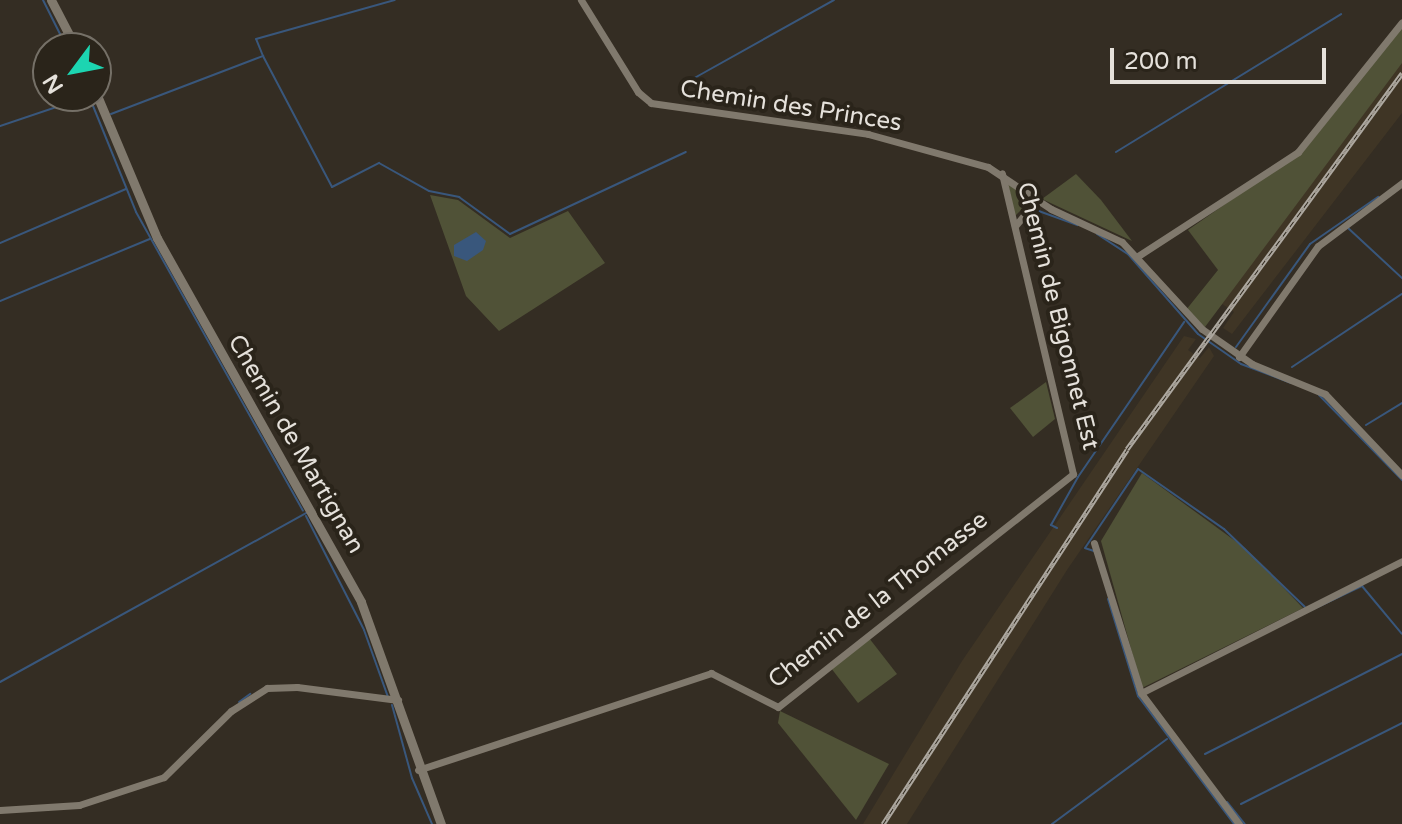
<!DOCTYPE html>
<style>
body{margin:0}
#map{position:relative;width:1402px;height:824px;overflow:hidden;background:#342d23;font-family:"Varela Round",sans-serif}
div>[style]{position:absolute}
.built>*{inset:0;background:#3f3525}
.green>*{inset:0;background:#505237}
.water>*{inset:0;background:#39577c}
.stream>*{height:2px;margin:-1px;padding:0 1px;transform-origin:1px;border-radius:1px;background:#39577c}
.street>*{height:7px;margin:-3.5px;padding:0 3.5px;transform-origin:3.5px;border-radius:3.5px;background:#80796d}
.secondary>*{height:9px;margin:-4.5px;padding:0 4.5px;transform-origin:4.5px;border-radius:4.5px;background:#80796d}
.rail>*{height:5px;margin-top:-2.5px;transform-origin:0;background:repeating-linear-gradient(90deg,#2a241a 0 6px,#ada8a0 0 12px);box-sizing:border-box;border-block:2px solid #ada8a0}
span{translate:-50% -50%;white-space:nowrap;text-align:center;line-height:1.15;-webkit-text-stroke:8px #2a241a;paint-order:stroke}
.street-label{font-size:24px;color:#e5e1db}
.north{position:absolute;left:32px;top:32px;width:80px;height:80px;box-sizing:border-box;background:#2a241a;border:2px solid #757067;border-radius:50%;rotate:238deg;font-size:22px;font-weight:700;line-height:32px;text-align:center;color:#e5e1db}
.north::after{content:'';display:block;margin:auto;width:28px;height:36px;background:#1cd5b1;clip-path:polygon(50% 0,100% 100%,50% 72%,0 100%)}
.scale{position:absolute;left:1110px;top:48px;width:216px;height:36px;box-sizing:border-box;border:4px solid #e5e1db;border-top:0;padding-left:10px;font-size:24px;line-height:28px;white-space:nowrap;color:#e5e1db;-webkit-text-stroke:6px #2a241a;paint-order:stroke}
</style>
<div id="map">
<div class="built">
<div style="clip-path:polygon(1402px 53px,1402px 113px,1232px 334px,1223px 328px,1234px 312px,1222px 304px,1211px 318px,1224px 284px)"></div>
<div style="clip-path:polygon(1184px 336px,1196px 339px,1188px 350px,1200px 358px,1209px 347px,1214px 356px,1067px 570px,907px 824px,863px 824px,962px 661px)"></div>
</div>
<div class="green">
<div style="clip-path:polygon(1402px 27px,1402px 63px,1205px 327px,1186px 310px,1218px 270px,1188px 230px,1307px 147px)"></div>
<div style="clip-path:polygon(1076px 174px,1101px 200px,1132px 241px,1042px 199px)"></div>
<div style="clip-path:polygon(1007px 179px,1028px 203px,1015px 216px)"></div>
<div style="clip-path:polygon(430px 195px,458px 200px,510px 238px,568px 211px,605px 263px,499px 331px,466px 296px)"></div>
<div style="clip-path:polygon(1046px 382px,1055px 419px,1033px 437px,1010px 408px)"></div>
<div style="clip-path:polygon(1142px 473px,1245px 548px,1303px 608px,1142px 688px,1101px 541px)"></div>
<div style="clip-path:polygon(869px 638px,897px 674px,858px 703px,831px 668px)"></div>
<div style="clip-path:polygon(780px 711px,889px 764px,856px 820px,778px 723px)"></div>
</div>
<div class="water">
<div style="clip-path:polygon(476px 232px,486px 241px,483px 250px,467px 261px,454px 256px,454px 245px)"></div>
</div>
<div class="stream">
<div style="left:43px;top:0;width:54px;rotate:63.4deg"></div>
<div style="left:263px;top:56px;width:148px;rotate:62.2deg"></div>
<div style="left:332px;top:187px;width:53px;rotate:-27.1deg"></div>
<div style="left:379px;top:163px;width:57px;rotate:29.2deg"></div>
<div style="left:429px;top:191px;width:31px;rotate:11deg"></div>
<div style="left:459px;top:197px;width:63px;rotate:36deg"></div>
<div style="left:510px;top:234px;width:194px;rotate:-25deg"></div>
<div style="left:689px;top:81px;width:166px;rotate:-29.2deg"></div>
<div style="left:111px;top:114px;width:163px;rotate:-20.9deg"></div>
<div style="left:263px;top:56px;width:18px;rotate:-112deg"></div>
<div style="left:256px;top:39px;width:144px;rotate:-15.7deg"></div>
<div style="left:0;top:126px;width:94px;rotate:-18.6deg"></div>
<div style="left:89px;top:96px;width:125px;rotate:67.9deg"></div>
<div style="left:136px;top:212px;width:342px;rotate:60.8deg"></div>
<div style="left:1116px;top:152px;width:264px;rotate:-31.5deg"></div>
<div style="left:1036px;top:210px;width:44px;rotate:20.1deg"></div>
<div style="left:1348px;top:228px;width:74px;rotate:42.8deg"></div>
<div style="left:1097px;top:234px;width:37px;rotate:33deg"></div>
<div style="left:1128px;top:254px;width:106px;rotate:48.8deg"></div>
<div style="left:1198px;top:334px;width:52px;rotate:34.9deg"></div>
<div style="left:1241px;top:364px;width:53px;rotate:20.8deg"></div>
<div style="left:0;top:243px;width:137px;rotate:-23.2deg"></div>
<div style="left:0;top:301px;width:162px;rotate:-22.5deg"></div>
<div style="left:1236px;top:347px;width:127px;rotate:-54.3deg"></div>
<div style="left:1310px;top:244px;width:83px;rotate:-34.7deg"></div>
<div style="left:1292px;top:367px;width:132px;rotate:-33.6deg"></div>
<div style="left:1319px;top:395px;width:119px;rotate:45.7deg"></div>
<div style="left:1366px;top:425px;width:42px;rotate:-31.4deg"></div>
<div style="left:306px;top:516px;width:128px;rotate:63deg"></div>
<div style="left:364px;top:630px;width:71px;rotate:70.3deg"></div>
<div style="left:1057px;top:528px;width:7px;rotate:-153deg"></div>
<div style="left:1051px;top:525px;width:55px;rotate:-60.6deg"></div>
<div style="left:1078px;top:477px;width:188px;rotate:-55.6deg"></div>
<div style="left:1094px;top:551px;width:9px;rotate:-162deg"></div>
<div style="left:1085px;top:548px;width:95px;rotate:-56.1deg"></div>
<div style="left:1138px;top:469px;width:105px;rotate:34.9deg"></div>
<div style="left:1224px;top:529px;width:112px;rotate:43.9deg"></div>
<div style="left:1108px;top:599px;width:102px;rotate:72.8deg"></div>
<div style="left:1138px;top:696px;width:160px;rotate:53.1deg"></div>
<div style="left:1309px;top:611px;width:59px;rotate:-25.3deg"></div>
<div style="left:1362px;top:586px;width:62px;rotate:50.2deg"></div>
<div style="left:0;top:682px;width:350px;rotate:-28.9deg"></div>
<div style="left:239px;top:702px;width:14px;rotate:-36deg"></div>
<div style="left:392px;top:705px;width:76px;rotate:74.7deg"></div>
<div style="left:412px;top:778px;width:50px;rotate:66.5deg"></div>
<div style="left:1205px;top:754px;width:221px;rotate:-26.9deg"></div>
<div style="left:1227px;top:802px;width:28px;rotate:51deg"></div>
<div style="left:1241px;top:804px;width:180px;rotate:-26.7deg"></div>
<div style="left:1052px;top:824px;width:143px;rotate:-36.5deg"></div>
</div>
<div class="street">
<div style="left:581px;top:0;width:108px;rotate:58.2deg"></div>
<div style="left:638px;top:92px;width:17px;rotate:40deg"></div>
<div style="left:651px;top:103px;width:219px;rotate:8.1deg"></div>
<div style="left:868px;top:134px;width:124px;rotate:15.4deg"></div>
<div style="left:988px;top:167px;width:76px;rotate:33.7deg"></div>
<div style="left:1051px;top:209px;width:78px;rotate:24.9deg"></div>
<div style="left:1122px;top:242px;width:118px;rotate:47.4deg"></div>
<div style="left:1202px;top:329px;width:61px;rotate:35deg"></div>
<div style="left:1252px;top:364px;width:79px;rotate:22.3deg"></div>
<div style="left:1325px;top:394px;width:112px;rotate:46.5deg"></div>
<div style="left:1015px;top:226px;width:34px;rotate:-50deg"></div>
<div style="left:1138px;top:256px;width:191px;rotate:-33deg"></div>
<div style="left:1298px;top:152px;width:166px;rotate:-51.3deg"></div>
<div style="left:1239px;top:357px;width:136px;rotate:-54.6deg"></div>
<div style="left:1318px;top:246px;width:105px;rotate:-36.9deg"></div>
<div style="left:1094px;top:543px;width:157px;rotate:72.6deg"></div>
<div style="left:1141px;top:693px;width:164px;rotate:53.2deg"></div>
<div style="left:1141px;top:693px;width:292px;rotate:-26.8deg"></div>
<div style="left:418px;top:770px;width:309px;rotate:-18.3deg"></div>
<div style="left:711px;top:673px;width:75px;rotate:26.9deg"></div>
<div style="left:778px;top:707px;width:376px;rotate:-38.3deg"></div>
<div style="left:1073px;top:474px;width:309px;rotate:-103.3deg"></div>
<div style="left:0;top:810px;width:79px;rotate:-3.6deg"></div>
<div style="left:79px;top:805px;width:89px;rotate:-18.2deg"></div>
<div style="left:164px;top:777px;width:94px;rotate:-44.6deg"></div>
<div style="left:231px;top:711px;width:43px;rotate:-32.6deg"></div>
<div style="left:267px;top:688px;width:30px;rotate:-2deg"></div>
<div style="left:297px;top:687px;width:102px;rotate:7.3deg"></div>
</div>
<div class="secondary">
<div style="left:51px;top:0;width:54px;rotate:62.5deg"></div>
<div style="left:96px;top:93px;width:157px;rotate:67.2deg"></div>
<div style="left:157px;top:238px;width:417px;rotate:60.7deg"></div>
<div style="left:361px;top:602px;width:236px;rotate:70.2deg"></div>
</div>
<div class="rail">
<div style="left:883px;top:824px;width:447px;rotate:-56.9deg"></div>
<div style="left:1127px;top:449px;width:466px;rotate:-53.8deg"></div>
</div>
<div class="street-label">
<span style="left:791px;top:106px;rotate:9deg">Chemin des Princes</span>
<span style="left:1058px;top:316px;rotate:76deg">Chemin de Bigonnet Est</span>
<span style="left:296px;top:444px;rotate:60deg">Chemin de Martignan</span>
<span style="left:878px;top:600px;rotate:-38deg">Chemin de la Thomasse</span>
</div>
<div class="north">N</div>
<div class="scale">200 m</div>
</div>
